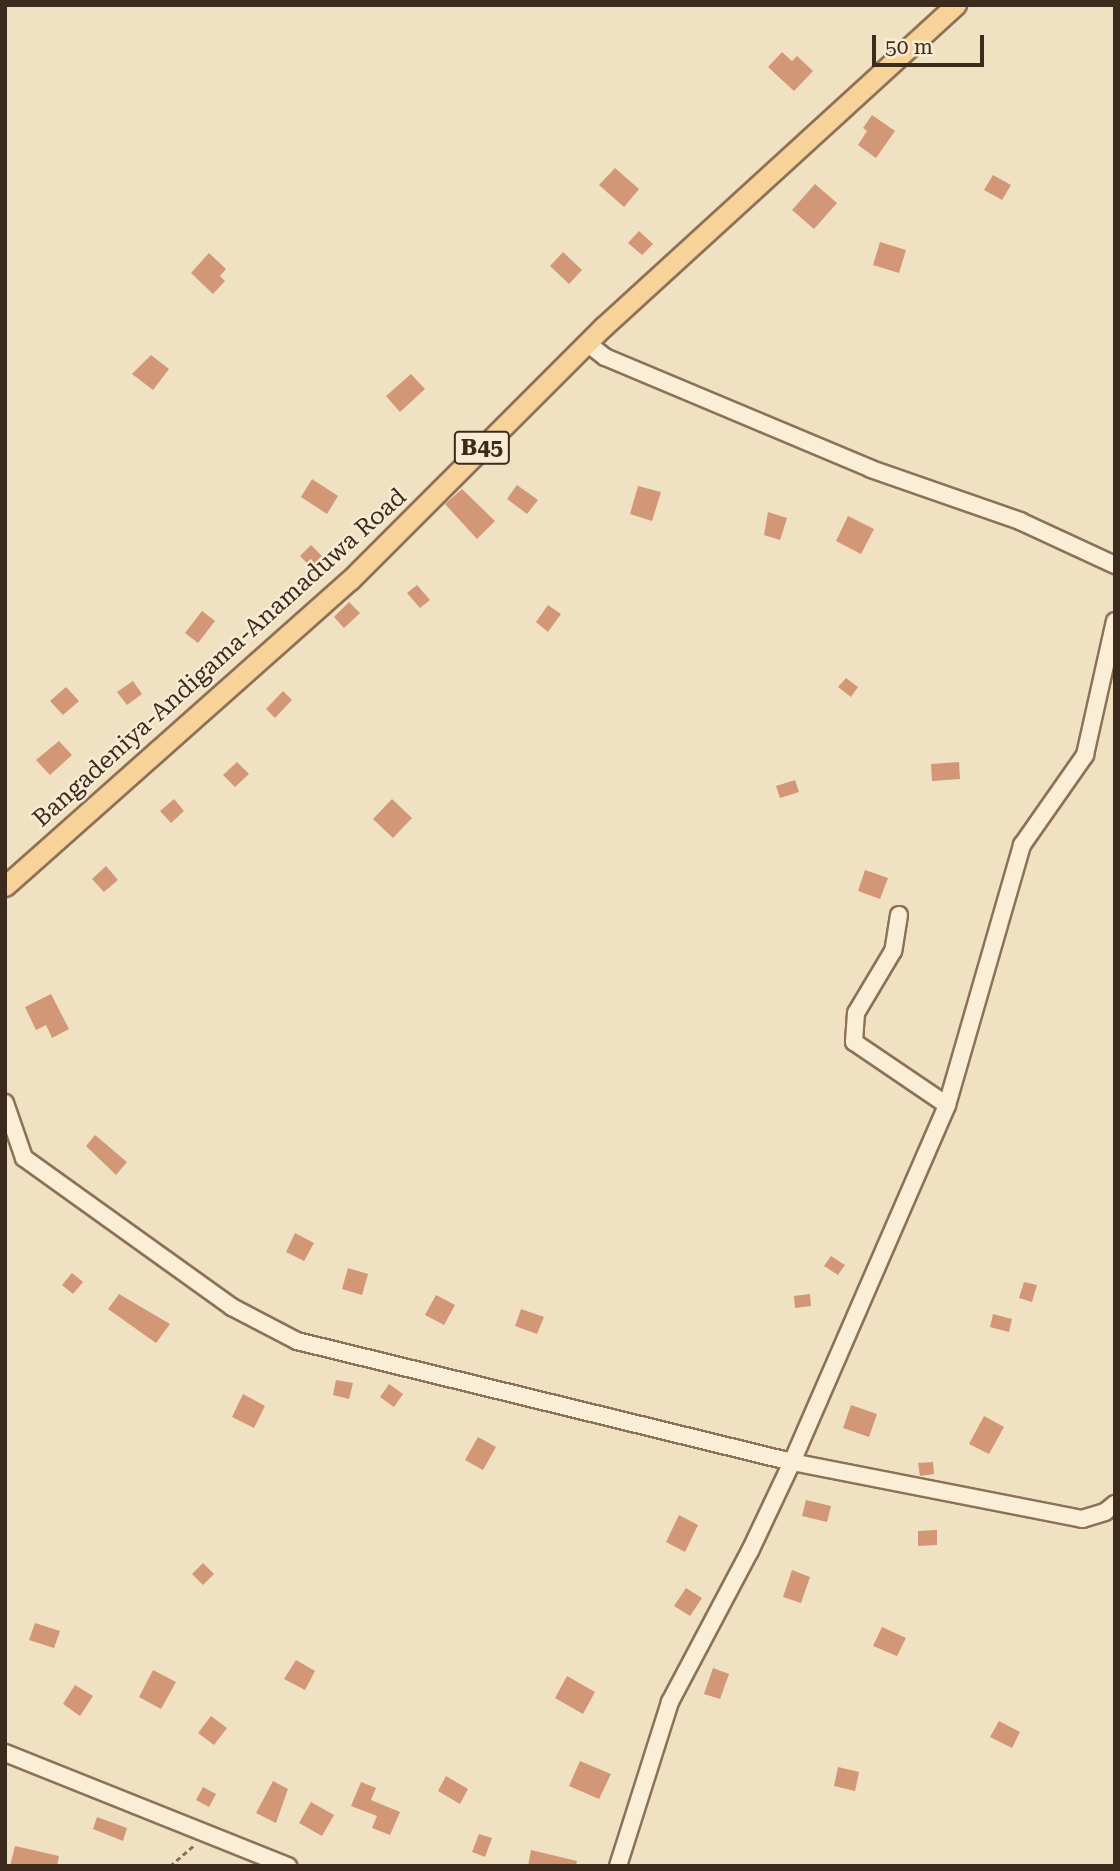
<!DOCTYPE html>
<style>
body{margin:0}
#map{position:relative;width:1120px;height:1871px;overflow:hidden;background:#f1e1c3;font-family:"Roboto Serif",serif}
div>[style]{position:absolute}
.building>*{inset:0;background:#d29776}
.path>*{height:2.5px;margin-top:-1.25px;transform-origin:0;background:repeating-linear-gradient(90deg,#8d7158 0 5px,transparent 0 8.5px)}
.roads{filter:drop-shadow(2px 0 #8d7158) drop-shadow(-2px 0 #8d7158) drop-shadow(0 2px #8d7158) drop-shadow(0 -2px #8d7158)}
.minor>*{height:16px;margin:-8px;padding:0 8px;transform-origin:8px;border-radius:8px;background:#fbeed7}
.major>*{height:19px;margin:-9.5px;padding:0 9.5px;transform-origin:9.5px;border-radius:9.5px;background:#f7d399}
span{translate:-50% -50%;white-space:nowrap;text-align:center;line-height:1.15;-webkit-text-stroke:5px #f8ebd3;paint-order:stroke}
.shield-label span{padding:2px 5px;background:#f8ebd3;border:2px solid;border-radius:5px;-webkit-text-stroke-width:0}
.shield-label{font-size:23px;color:#3c2a1d;font-weight:700}
.street-label{font-size:24px;color:#3c2a1d}
.frame{position:absolute;inset:0;border:7px solid #3c2a1d;pointer-events:none}
.scale{position:absolute;left:872px;top:35px;width:112px;height:32px;box-sizing:border-box;border:4px solid #3c2a1d;border-top:0;padding-left:9px;font-size:21px;line-height:24px;white-space:nowrap;color:#3c2a1d;-webkit-text-stroke:5px #f8ebd3;paint-order:stroke}
</style>
<div id="map">
<div class="building">
<div style="clip-path:polygon(782px 52px,792px 61px,797px 56px,813px 71px,794px 91px,768px 67px)"></div>
<div style="clip-path:polygon(872px 115px,895px 131px,876px 158px,858px 145px,867px 131px,863px 128px)"></div>
<div style="clip-path:polygon(615px 168px,639px 189px,624px 207px,599px 185px)"></div>
<div style="clip-path:polygon(993px 175px,1011px 185px,1002px 200px,984px 190px)"></div>
<div style="clip-path:polygon(815px 184px,837px 203px,814px 229px,792px 210px)"></div>
<div style="clip-path:polygon(639px 231px,653px 244px,642px 255px,628px 243px)"></div>
<div style="clip-path:polygon(880px 242px,906px 250px,899px 273px,873px 265px)"></div>
<div style="clip-path:polygon(563px 252px,582px 270px,569px 284px,550px 266px)"></div>
<div style="clip-path:polygon(209px 253px,226px 269px,220px 276px,225px 281px,213px 294px,191px 273px)"></div>
<div style="clip-path:polygon(151px 355px,169px 369px,153px 390px,132px 374px)"></div>
<div style="clip-path:polygon(411px 374px,425px 389px,400px 412px,386px 396px)"></div>
<div style="clip-path:polygon(312px 479px,338px 496px,327px 514px,301px 497px)"></div>
<div style="clip-path:polygon(517px 485px,538px 500px,527px 514px,507px 499px)"></div>
<div style="clip-path:polygon(638px 486px,661px 492px,652px 521px,630px 514px)"></div>
<div style="clip-path:polygon(462px 489px,495px 521px,477px 539px,445px 504px)"></div>
<div style="clip-path:polygon(768px 512px,787px 518px,780px 540px,764px 535px)"></div>
<div style="clip-path:polygon(848px 516px,874px 529px,861px 554px,836px 541px)"></div>
<div style="clip-path:polygon(311px 545px,322px 556px,311px 567px,300px 556px)"></div>
<div style="clip-path:polygon(417px 585px,430px 600px,420px 608px,407px 593px)"></div>
<div style="clip-path:polygon(349px 602px,360px 613px,344px 628px,334px 617px)"></div>
<div style="clip-path:polygon(548px 605px,561px 614px,548px 632px,536px 622px)"></div>
<div style="clip-path:polygon(202px 611px,215px 621px,198px 643px,185px 633px)"></div>
<div style="clip-path:polygon(846px 678px,858px 687px,851px 697px,838px 687px)"></div>
<div style="clip-path:polygon(133px 681px,142px 694px,127px 705px,117px 692px)"></div>
<div style="clip-path:polygon(66px 687px,79px 701px,63px 715px,50px 701px)"></div>
<div style="clip-path:polygon(283px 691px,292px 700px,275px 718px,266px 709px)"></div>
<div style="clip-path:polygon(59px 741px,72px 755px,50px 775px,36px 760px)"></div>
<div style="clip-path:polygon(237px 762px,249px 774px,235px 787px,223px 775px)"></div>
<div style="clip-path:polygon(959px 762px,960px 779px,932px 781px,931px 764px)"></div>
<div style="clip-path:polygon(795px 780px,799px 792px,780px 798px,776px 786px)"></div>
<div style="clip-path:polygon(174px 799px,184px 811px,171px 823px,160px 811px)"></div>
<div style="clip-path:polygon(392px 799px,412px 818px,393px 838px,373px 819px)"></div>
<div style="clip-path:polygon(106px 866px,118px 880px,104px 892px,92px 879px)"></div>
<div style="clip-path:polygon(865px 870px,888px 878px,880px 899px,858px 891px)"></div>
<div style="clip-path:polygon(51px 994px,69px 1029px,52px 1038px,46px 1025px,36px 1030px,25px 1007px)"></div>
<div style="clip-path:polygon(95px 1135px,127px 1162px,116px 1175px,86px 1146px)"></div>
<div style="clip-path:polygon(295px 1233px,314px 1243px,304px 1261px,286px 1252px)"></div>
<div style="clip-path:polygon(831px 1256px,845px 1265px,838px 1275px,824px 1266px)"></div>
<div style="clip-path:polygon(348px 1268px,368px 1274px,362px 1295px,342px 1289px)"></div>
<div style="clip-path:polygon(72px 1273px,83px 1282px,73px 1294px,62px 1285px)"></div>
<div style="clip-path:polygon(1024px 1282px,1037px 1285px,1032px 1302px,1019px 1298px)"></div>
<div style="clip-path:polygon(119px 1294px,170px 1324px,156px 1343px,108px 1309px)"></div>
<div style="clip-path:polygon(810px 1294px,811px 1306px,795px 1308px,794px 1296px)"></div>
<div style="clip-path:polygon(436px 1295px,455px 1305px,444px 1325px,425px 1315px)"></div>
<div style="clip-path:polygon(521px 1309px,544px 1317px,537px 1334px,515px 1326px)"></div>
<div style="clip-path:polygon(993px 1314px,1012px 1319px,1009px 1332px,990px 1327px)"></div>
<div style="clip-path:polygon(336px 1380px,353px 1383px,349px 1399px,333px 1395px)"></div>
<div style="clip-path:polygon(389px 1384px,403px 1394px,394px 1407px,380px 1397px)"></div>
<div style="clip-path:polygon(243px 1394px,265px 1406px,254px 1428px,232px 1417px)"></div>
<div style="clip-path:polygon(851px 1405px,877px 1414px,869px 1437px,843px 1428px)"></div>
<div style="clip-path:polygon(984px 1416px,1004px 1427px,989px 1454px,969px 1444px)"></div>
<div style="clip-path:polygon(478px 1437px,496px 1447px,483px 1470px,465px 1460px)"></div>
<div style="clip-path:polygon(933px 1462px,934px 1474px,920px 1476px,918px 1463px)"></div>
<div style="clip-path:polygon(806px 1500px,831px 1506px,827px 1522px,802px 1516px)"></div>
<div style="clip-path:polygon(679px 1515px,698px 1525px,685px 1552px,666px 1542px)"></div>
<div style="clip-path:polygon(937px 1530px,937px 1545px,918px 1546px,918px 1531px)"></div>
<div style="clip-path:polygon(203px 1563px,214px 1574px,203px 1585px,192px 1574px)"></div>
<div style="clip-path:polygon(792px 1570px,810px 1577px,801px 1603px,783px 1597px)"></div>
<div style="clip-path:polygon(686px 1588px,702px 1598px,690px 1616px,674px 1606px)"></div>
<div style="clip-path:polygon(35px 1623px,60px 1631px,54px 1648px,29px 1640px)"></div>
<div style="clip-path:polygon(882px 1627px,906px 1638px,897px 1656px,873px 1646px)"></div>
<div style="clip-path:polygon(296px 1660px,315px 1671px,305px 1690px,284px 1679px)"></div>
<div style="clip-path:polygon(713px 1668px,729px 1674px,720px 1699px,704px 1694px)"></div>
<div style="clip-path:polygon(153px 1670px,176px 1682px,161px 1709px,139px 1697px)"></div>
<div style="clip-path:polygon(567px 1676px,595px 1692px,583px 1714px,555px 1698px)"></div>
<div style="clip-path:polygon(75px 1685px,93px 1696px,80px 1716px,63px 1704px)"></div>
<div style="clip-path:polygon(211px 1716px,227px 1728px,214px 1745px,198px 1733px)"></div>
<div style="clip-path:polygon(999px 1721px,1020px 1732px,1012px 1748px,990px 1737px)"></div>
<div style="clip-path:polygon(580px 1761px,611px 1774px,599px 1799px,569px 1786px)"></div>
<div style="clip-path:polygon(838px 1767px,859px 1772px,855px 1791px,834px 1786px)"></div>
<div style="clip-path:polygon(446px 1776px,468px 1789px,460px 1804px,438px 1791px)"></div>
<div style="clip-path:polygon(273px 1781px,288px 1789px,276px 1823px,256px 1813px)"></div>
<div style="clip-path:polygon(361px 1782px,376px 1788px,371px 1800px,400px 1812px,390px 1835px,372px 1828px,377px 1816px,351px 1806px)"></div>
<div style="clip-path:polygon(203px 1787px,216px 1794px,209px 1807px,196px 1800px)"></div>
<div style="clip-path:polygon(311px 1802px,334px 1815px,322px 1836px,299px 1823px)"></div>
<div style="clip-path:polygon(97px 1817px,127px 1828px,123px 1841px,93px 1829px)"></div>
<div style="clip-path:polygon(479px 1834px,492px 1838px,485px 1857px,472px 1852px)"></div>
<div style="clip-path:polygon(15px 1846px,59px 1856px,57px 1866px,10px 1866px)"></div>
<div style="clip-path:polygon(531px 1850px,577px 1861px,576px 1866px,528px 1866px)"></div>
</div>
<div class="path">
<div style="left:170px;top:1866px;width:33px;rotate:-41deg"></div>
</div>
<div class="roads">
<div class="minor">
<div style="left:587px;top:343px;width:23px;rotate:38deg"></div>
<div style="left:605px;top:357px;width:289px;rotate:22.8deg"></div>
<div style="left:871px;top:469px;width:158px;rotate:19.2deg"></div>
<div style="left:1020px;top:521px;width:105px;rotate:24.9deg"></div>
<div style="left:899px;top:915px;width:36px;rotate:99deg"></div>
<div style="left:893px;top:951px;width:72px;rotate:120.8deg"></div>
<div style="left:856px;top:1013px;width:29px;rotate:94deg"></div>
<div style="left:854px;top:1042px;width:112px;rotate:34.1deg"></div>
<div style="left:5px;top:1103px;width:58px;rotate:70.9deg"></div>
<div style="left:24px;top:1158px;width:256px;rotate:35.6deg"></div>
<div style="left:232px;top:1307px;width:73px;rotate:27.6deg"></div>
<div style="left:297px;top:1341px;width:510px;rotate:13.74deg"></div>
<div style="left:792px;top:1462px;width:296px;rotate:11.1deg"></div>
<div style="left:1082px;top:1519px;width:24px;rotate:-17deg"></div>
<div style="left:1105px;top:1512px;width:13px;rotate:-39deg"></div>
<div style="left:5px;top:1753px;width:305px;rotate:21.8deg"></div>
<div style="left:618px;top:1866px;width:172px;rotate:-72.4deg"></div>
<div style="left:670px;top:1702px;width:171px;rotate:-62.1deg"></div>
<div style="left:750px;top:1551px;width:98px;rotate:-64.7deg"></div>
<div style="left:792px;top:1462px;width:389px;rotate:-66.5deg"></div>
<div style="left:947px;top:1105px;width:271px;rotate:-73.9deg"></div>
<div style="left:1022px;top:845px;width:110px;rotate:-55deg"></div>
<div style="left:1085px;top:755px;width:137px;rotate:-77.4deg"></div>
</div>
<div class="major">
<div style="left:5px;top:886px;width:461px;rotate:-41.6deg"></div>
<div style="left:350px;top:580px;width:358px;rotate:-45deg"></div>
<div style="left:603px;top:327px;width:478px;rotate:-42.4deg"></div>
</div>
</div>
<div class="shield-label">
<span style="left:482px;top:448px">B45</span>
</div>
<div class="street-label">
<span style="left:220px;top:658px;rotate:-42deg">Bangadeniya-Andigama-Anamaduwa Road</span>
</div>
<div class="frame"></div>
<div class="scale">50 m</div>
</div>
